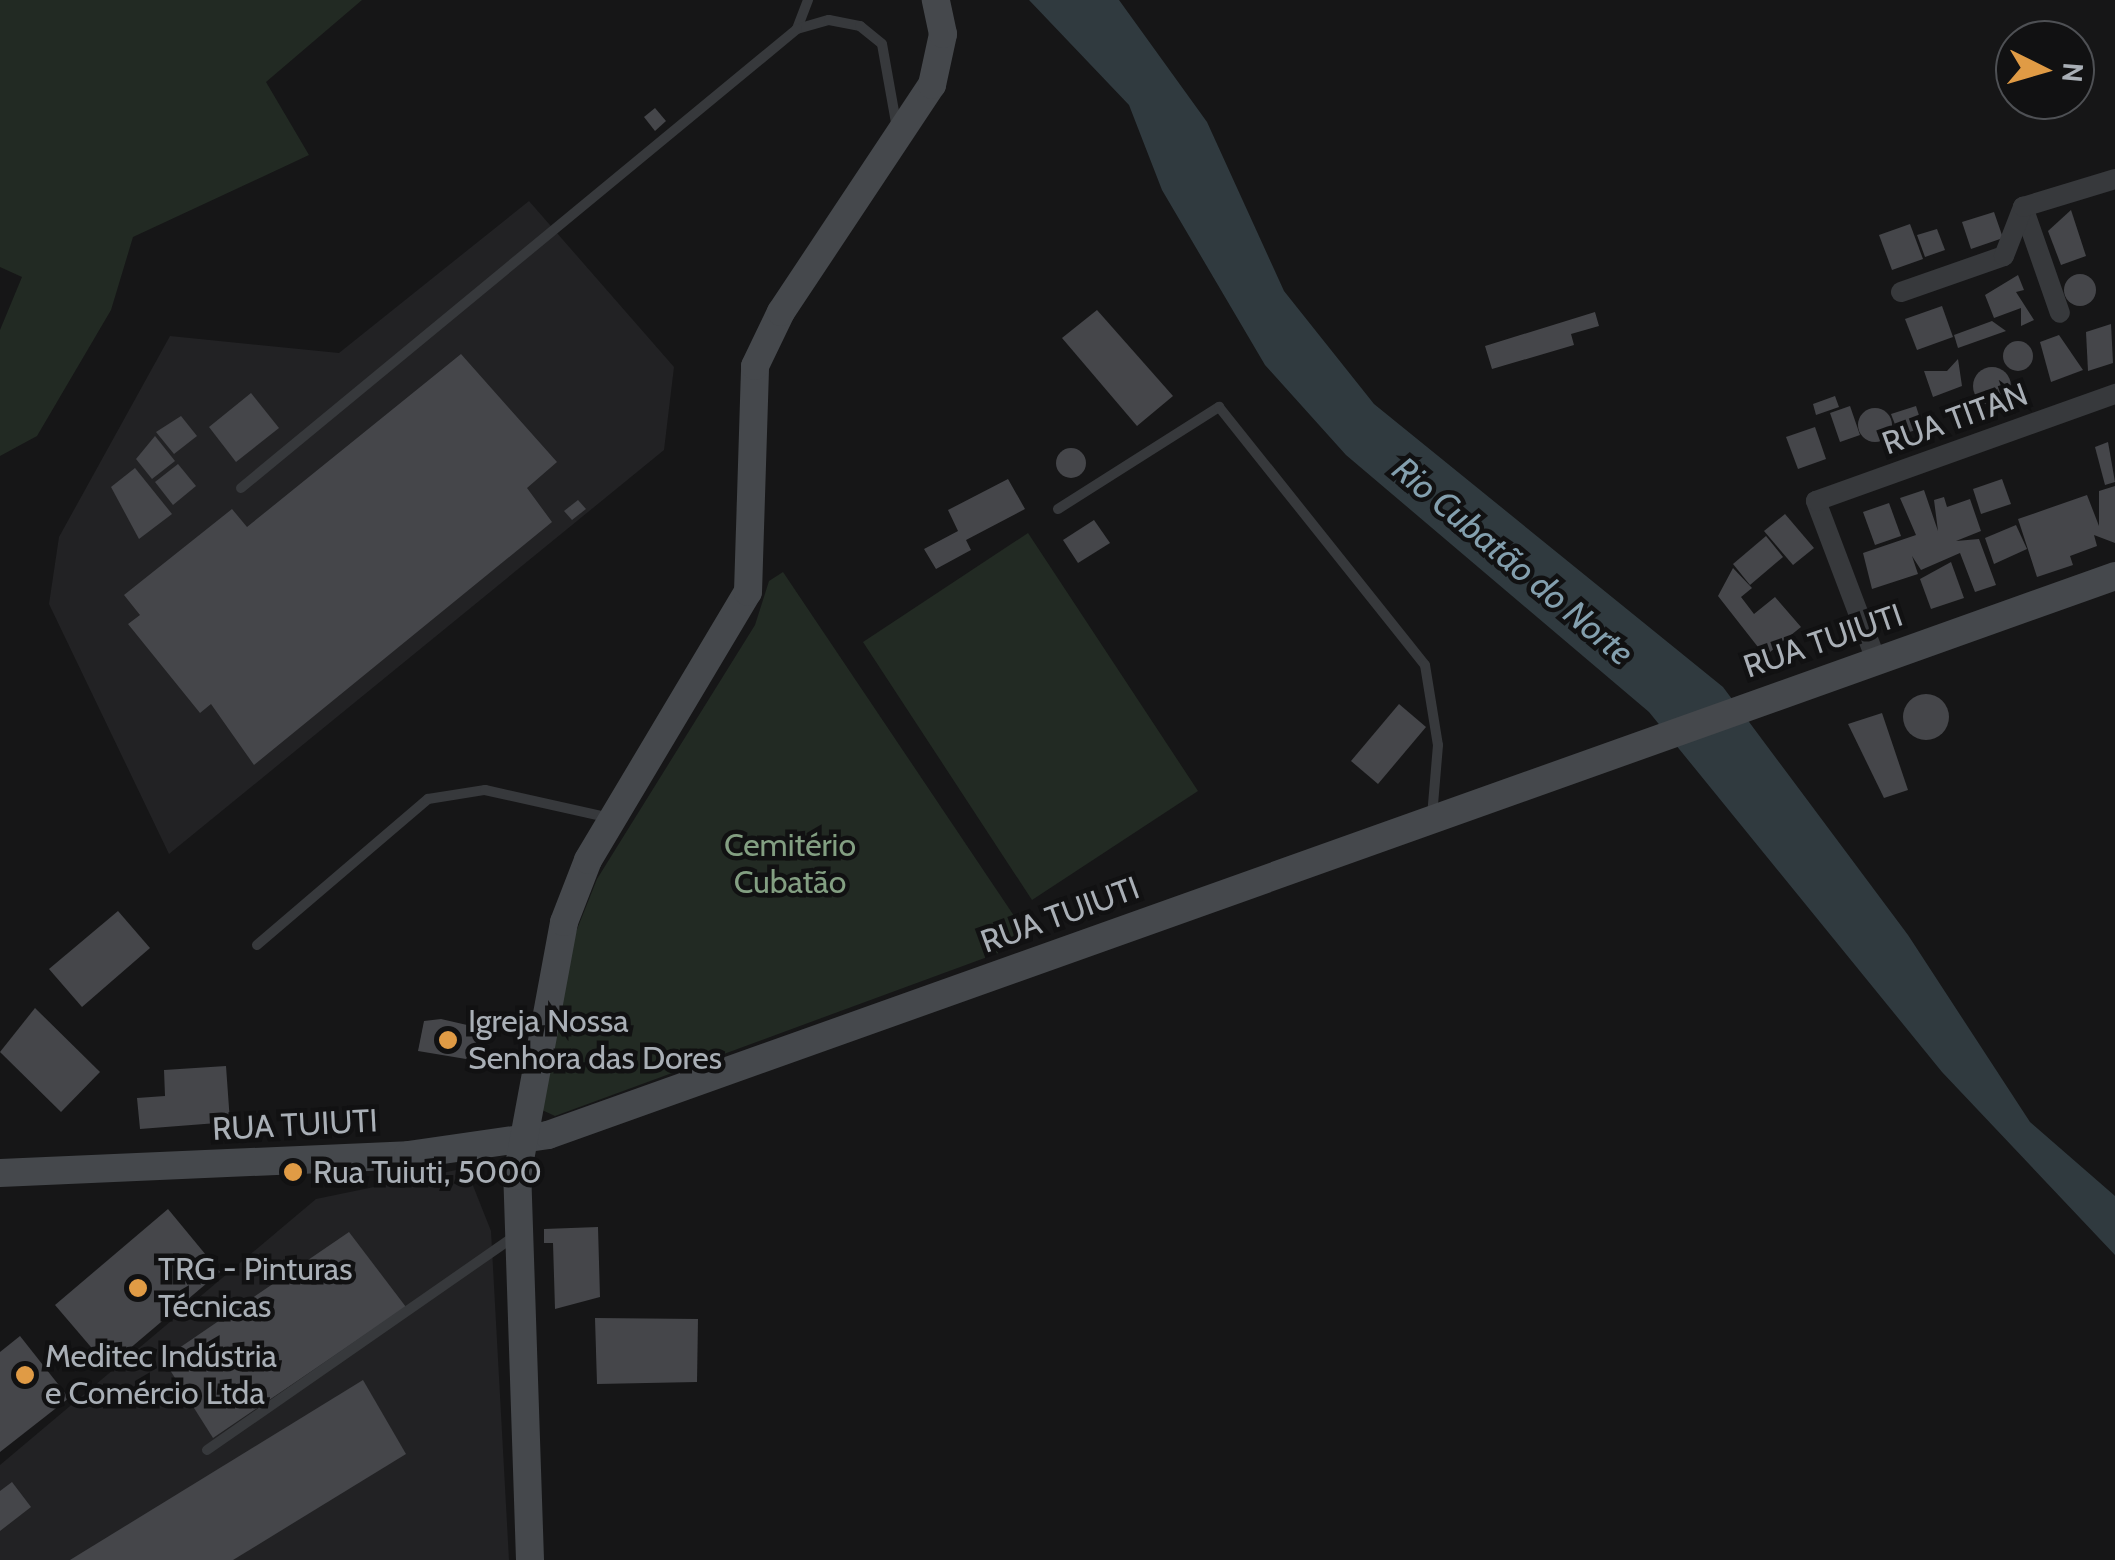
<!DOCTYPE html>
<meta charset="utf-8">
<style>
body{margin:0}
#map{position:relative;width:2115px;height:1560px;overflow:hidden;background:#161617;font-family:Cabin,sans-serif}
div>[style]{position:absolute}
.built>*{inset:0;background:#222224}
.green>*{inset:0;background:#222a23}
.water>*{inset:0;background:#303a3f}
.building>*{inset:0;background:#45464a}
.round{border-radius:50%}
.lane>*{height:10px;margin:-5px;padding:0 5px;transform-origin:5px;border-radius:5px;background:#37393c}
.street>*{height:20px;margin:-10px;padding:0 10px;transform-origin:10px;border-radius:10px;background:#37393c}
.secondary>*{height:28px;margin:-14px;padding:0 14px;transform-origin:14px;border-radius:14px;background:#45484c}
.dots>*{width:28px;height:28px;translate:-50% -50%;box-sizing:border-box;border:5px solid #111112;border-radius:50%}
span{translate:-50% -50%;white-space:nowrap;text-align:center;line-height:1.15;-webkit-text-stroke:9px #111112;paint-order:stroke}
.street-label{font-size:32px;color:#a9afb6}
.park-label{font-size:32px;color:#839f82}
.poi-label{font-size:32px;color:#a9afb6}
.left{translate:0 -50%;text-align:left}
.water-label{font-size:35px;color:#839fae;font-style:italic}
.north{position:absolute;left:1995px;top:20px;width:100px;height:100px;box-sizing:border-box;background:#111112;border:2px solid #4e5054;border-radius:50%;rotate:95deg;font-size:28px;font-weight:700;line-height:40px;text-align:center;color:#a9afb6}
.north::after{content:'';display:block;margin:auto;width:35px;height:45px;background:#e09b45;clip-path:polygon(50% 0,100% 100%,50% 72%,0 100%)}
</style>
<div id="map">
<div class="built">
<div style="clip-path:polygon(529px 201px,674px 367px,664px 450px,169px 854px,49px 604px,59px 537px,170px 336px,339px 353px)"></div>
<div style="clip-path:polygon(466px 1168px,491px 1231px,509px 1560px,0 1560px,0 1465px,316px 1199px)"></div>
</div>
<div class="green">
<div style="clip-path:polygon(0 0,362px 0,266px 82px,309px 155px,133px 237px,111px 310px,37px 436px,0 456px,0 330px,22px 277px,0 267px)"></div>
<div style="clip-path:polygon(1028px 533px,1198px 791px,1032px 900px,863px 642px)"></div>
<div style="clip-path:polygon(783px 572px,1031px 941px,555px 1116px,542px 1110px,564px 962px,597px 879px,755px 625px,769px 581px)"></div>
</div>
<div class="water">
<div style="clip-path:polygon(1029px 0,1119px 0,1207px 122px,1284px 291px,1374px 404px,1723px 687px,1908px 935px,2030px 1122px,2115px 1196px,2115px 1255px,1942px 1072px,1649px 712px,1346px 455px,1265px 365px,1162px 190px,1129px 105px)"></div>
</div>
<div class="building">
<div style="clip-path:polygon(655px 108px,666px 121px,655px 131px,644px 117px)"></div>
<div style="clip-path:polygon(2071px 210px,2086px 256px,2061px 265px,2048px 231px)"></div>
<div style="clip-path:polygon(1994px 212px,2003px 238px,1971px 249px,1962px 222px)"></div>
<div style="clip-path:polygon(1910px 224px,1923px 259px,1892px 270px,1879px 235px)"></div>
<div style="clip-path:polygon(1937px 229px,1945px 250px,1925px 257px,1917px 235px)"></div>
<div class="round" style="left:2064px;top:274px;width:32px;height:32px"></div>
<div style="clip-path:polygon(2018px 275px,2024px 290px,2016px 292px,2034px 320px,2021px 326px,2021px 308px,1994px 318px,1985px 295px)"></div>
<div style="clip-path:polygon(1942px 306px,1953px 337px,1917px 350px,1905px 319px)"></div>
<div style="clip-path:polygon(1097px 310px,1173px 396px,1137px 426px,1062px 338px)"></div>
<div style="clip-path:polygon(1595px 312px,1599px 326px,1571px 334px,1574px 345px,1492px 369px,1485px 346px)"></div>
<div style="clip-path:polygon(1992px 321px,2006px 331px,1958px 348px,1954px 335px)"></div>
<div style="clip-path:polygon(2111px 324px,2113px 363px,2088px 371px,2086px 332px)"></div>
<div style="clip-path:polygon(2059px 335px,2083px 370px,2051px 382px,2040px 342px)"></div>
<div class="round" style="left:2003px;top:341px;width:30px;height:30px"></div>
<div style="clip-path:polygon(461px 354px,557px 462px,527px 488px,552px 522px,254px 765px,211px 704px,200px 713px,128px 624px,140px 615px,124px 595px,232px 509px,247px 527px)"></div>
<div style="clip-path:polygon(1958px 359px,1962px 386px,1933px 397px,1924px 371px,1947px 371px)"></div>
<div class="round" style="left:1973px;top:367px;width:38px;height:38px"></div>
<div style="clip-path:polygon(251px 393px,279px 428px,236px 462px,209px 427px)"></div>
<div style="clip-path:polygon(1835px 396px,1839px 407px,1816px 415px,1813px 404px)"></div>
<div style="clip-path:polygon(1850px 406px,1860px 435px,1840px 442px,1830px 413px)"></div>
<div style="clip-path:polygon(1916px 406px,1923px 428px,1899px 435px,1891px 414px)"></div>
<div class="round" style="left:1858px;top:408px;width:34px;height:34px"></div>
<div style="clip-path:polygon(181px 416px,197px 436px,174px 454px,156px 432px)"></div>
<div style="clip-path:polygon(1815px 427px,1826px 459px,1798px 469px,1786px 437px)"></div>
<div style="clip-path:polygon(155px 436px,175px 461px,152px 479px,136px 459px)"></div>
<div style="clip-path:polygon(2108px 442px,2115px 482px,2105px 485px,2095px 447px)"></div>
<div class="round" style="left:1056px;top:448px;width:30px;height:30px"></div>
<div style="clip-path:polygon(178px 464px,196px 486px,173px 505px,155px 482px)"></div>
<div style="clip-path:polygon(135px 468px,172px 514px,139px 539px,111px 487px)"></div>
<div style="clip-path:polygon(1008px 479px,1025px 509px,966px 540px,971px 550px,936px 569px,924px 549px,958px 531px,948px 510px)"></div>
<div style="clip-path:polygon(2002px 479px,2011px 504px,1981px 514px,1973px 489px)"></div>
<div style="clip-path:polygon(2115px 486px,2115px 543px,2094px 535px,2097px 546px,2070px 556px,2073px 565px,2037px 577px,2018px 519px,2087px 495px,2099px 526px,2099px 491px)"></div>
<div style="clip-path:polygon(1924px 490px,1938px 531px,1934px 500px,1944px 497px,1947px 507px,1970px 499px,1981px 531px,1956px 541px,1979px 539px,1996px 585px,1975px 592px,1960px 553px,1921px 570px,1912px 556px,1918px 574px,1872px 589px,1863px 553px,1916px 535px,1900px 498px)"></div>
<div style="clip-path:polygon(578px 500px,586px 509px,572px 520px,564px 511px)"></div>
<div style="clip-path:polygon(1889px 503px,1901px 536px,1875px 545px,1863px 512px)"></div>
<div style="clip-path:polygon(1785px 514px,1814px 548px,1793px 565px,1764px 531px)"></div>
<div style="clip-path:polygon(1094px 520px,1110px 543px,1078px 563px,1063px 540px)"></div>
<div style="clip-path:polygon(2016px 525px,2027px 549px,1994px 564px,1985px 538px)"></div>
<div style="clip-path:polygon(1766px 536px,1783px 557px,1750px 585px,1733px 564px)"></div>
<div style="clip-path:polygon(1951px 562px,1964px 598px,1931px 609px,1920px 579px)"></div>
<div style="clip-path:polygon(1733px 568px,1752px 588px,1741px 597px,1754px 614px,1775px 597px,1801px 627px,1765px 656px,1718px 596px)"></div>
<div class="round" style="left:1903px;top:694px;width:46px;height:46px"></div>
<div style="clip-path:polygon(1399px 704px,1426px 727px,1378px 784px,1351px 761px)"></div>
<div style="clip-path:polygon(1882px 713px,1908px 790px,1884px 798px,1848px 724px)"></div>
<div style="clip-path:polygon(118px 911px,150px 948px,82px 1007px,49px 969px)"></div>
<div style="clip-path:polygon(35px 1008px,100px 1072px,61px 1112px,0 1052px)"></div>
<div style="clip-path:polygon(441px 1019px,480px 1028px,472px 1060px,418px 1051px,424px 1021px)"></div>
<div style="clip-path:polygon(226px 1066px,230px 1122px,140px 1129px,137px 1098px,165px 1096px,164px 1070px)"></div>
<div style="clip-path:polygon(168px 1209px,220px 1272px,108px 1367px,55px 1305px)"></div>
<div style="clip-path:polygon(598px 1227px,600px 1297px,555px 1309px,553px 1243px,544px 1243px,544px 1229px)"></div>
<div style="clip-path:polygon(349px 1232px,406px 1307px,213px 1438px,163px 1359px)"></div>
<div style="clip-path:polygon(595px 1318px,698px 1319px,697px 1382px,597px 1384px)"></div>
<div style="clip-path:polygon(20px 1336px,69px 1398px,0 1452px,0 1352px)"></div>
<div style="clip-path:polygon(363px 1380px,406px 1454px,233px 1560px,70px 1560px)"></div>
<div style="clip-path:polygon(12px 1482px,31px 1507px,0 1531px,0 1491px)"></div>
</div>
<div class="lane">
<div style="left:808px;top:0;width:31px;rotate:111deg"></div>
<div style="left:797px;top:29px;width:33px;rotate:-16deg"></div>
<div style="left:829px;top:20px;width:32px;rotate:11deg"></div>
<div style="left:860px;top:26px;width:28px;rotate:39deg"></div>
<div style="left:882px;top:44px;width:85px;rotate:79.9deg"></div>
<div style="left:241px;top:488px;width:721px;rotate:-39.54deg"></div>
<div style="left:1058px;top:509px;width:191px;rotate:-32.4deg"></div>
<div style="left:1219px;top:407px;width:330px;rotate:51.4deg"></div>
<div style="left:1425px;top:665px;width:81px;rotate:80.8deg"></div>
<div style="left:1438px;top:745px;width:71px;rotate:94.8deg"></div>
<div style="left:257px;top:945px;width:225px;rotate:-40.5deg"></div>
<div style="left:428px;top:799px;width:58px;rotate:-9deg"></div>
<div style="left:485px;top:790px;width:128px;rotate:12.6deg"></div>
<div style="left:207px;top:1450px;width:375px;rotate:-34.8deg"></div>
</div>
<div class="street">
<div style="left:2023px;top:207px;width:112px;rotate:70.8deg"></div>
<div style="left:1901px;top:292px;width:109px;rotate:-19.3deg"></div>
<div style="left:2004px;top:256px;width:53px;rotate:-68.8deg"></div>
<div style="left:2023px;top:207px;width:96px;rotate:-16.9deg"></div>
<div style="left:1876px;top:660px;width:170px;rotate:-110.7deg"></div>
<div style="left:1816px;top:501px;width:318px;rotate:-19.7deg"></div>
</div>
<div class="secondary">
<div style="left:0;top:1173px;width:408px;rotate:-2.5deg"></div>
<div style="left:408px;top:1155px;width:141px;rotate:-8.1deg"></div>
<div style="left:548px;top:1135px;width:1664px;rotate:-19.63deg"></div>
<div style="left:530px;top:1560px;width:384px;rotate:-91.9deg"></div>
<div style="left:517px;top:1176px;width:258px;rotate:-79.5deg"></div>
<div style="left:564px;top:922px;width:66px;rotate:-68.8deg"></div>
<div style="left:588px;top:860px;width:312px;rotate:-59.2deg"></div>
<div style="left:748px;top:592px;width:226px;rotate:-88.2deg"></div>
<div style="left:755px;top:366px;width:60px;rotate:-64.3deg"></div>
<div style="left:781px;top:312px;width:273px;rotate:-56.4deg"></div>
<div style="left:932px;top:85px;width:52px;rotate:-77.8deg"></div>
<div style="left:943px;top:34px;width:35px;rotate:-102deg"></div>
</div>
<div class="dots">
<div style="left:448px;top:1040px;background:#e09b45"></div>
<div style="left:293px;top:1172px;background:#e09b45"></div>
<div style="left:138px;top:1288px;background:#e09b45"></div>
<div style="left:25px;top:1375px;background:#e09b45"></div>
</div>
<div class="street-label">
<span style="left:1955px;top:419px;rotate:-20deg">RUA TITAN</span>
<span style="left:1823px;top:641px;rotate:-19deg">RUA TUIUTI</span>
<span style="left:1060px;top:915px;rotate:-20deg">RUA TUIUTI</span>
<span style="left:295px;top:1125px;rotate:-3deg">RUA TUIUTI</span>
</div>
<div class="park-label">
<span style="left:790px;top:864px">Cemitério<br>Cubatão</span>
</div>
<div class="poi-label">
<span class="left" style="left:468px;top:1040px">Igreja Nossa<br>Senhora das Dores</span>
<span class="left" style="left:313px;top:1172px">Rua Tuiuti, 5000</span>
<span class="left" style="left:158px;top:1288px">TRG - Pinturas<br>Técnicas</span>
<span class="left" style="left:45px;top:1375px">Meditec Indústria<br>e Comércio Ltda</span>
</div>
<div class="water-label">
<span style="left:1513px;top:561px;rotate:40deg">Rio Cubatão do Norte</span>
</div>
<div class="north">N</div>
</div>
